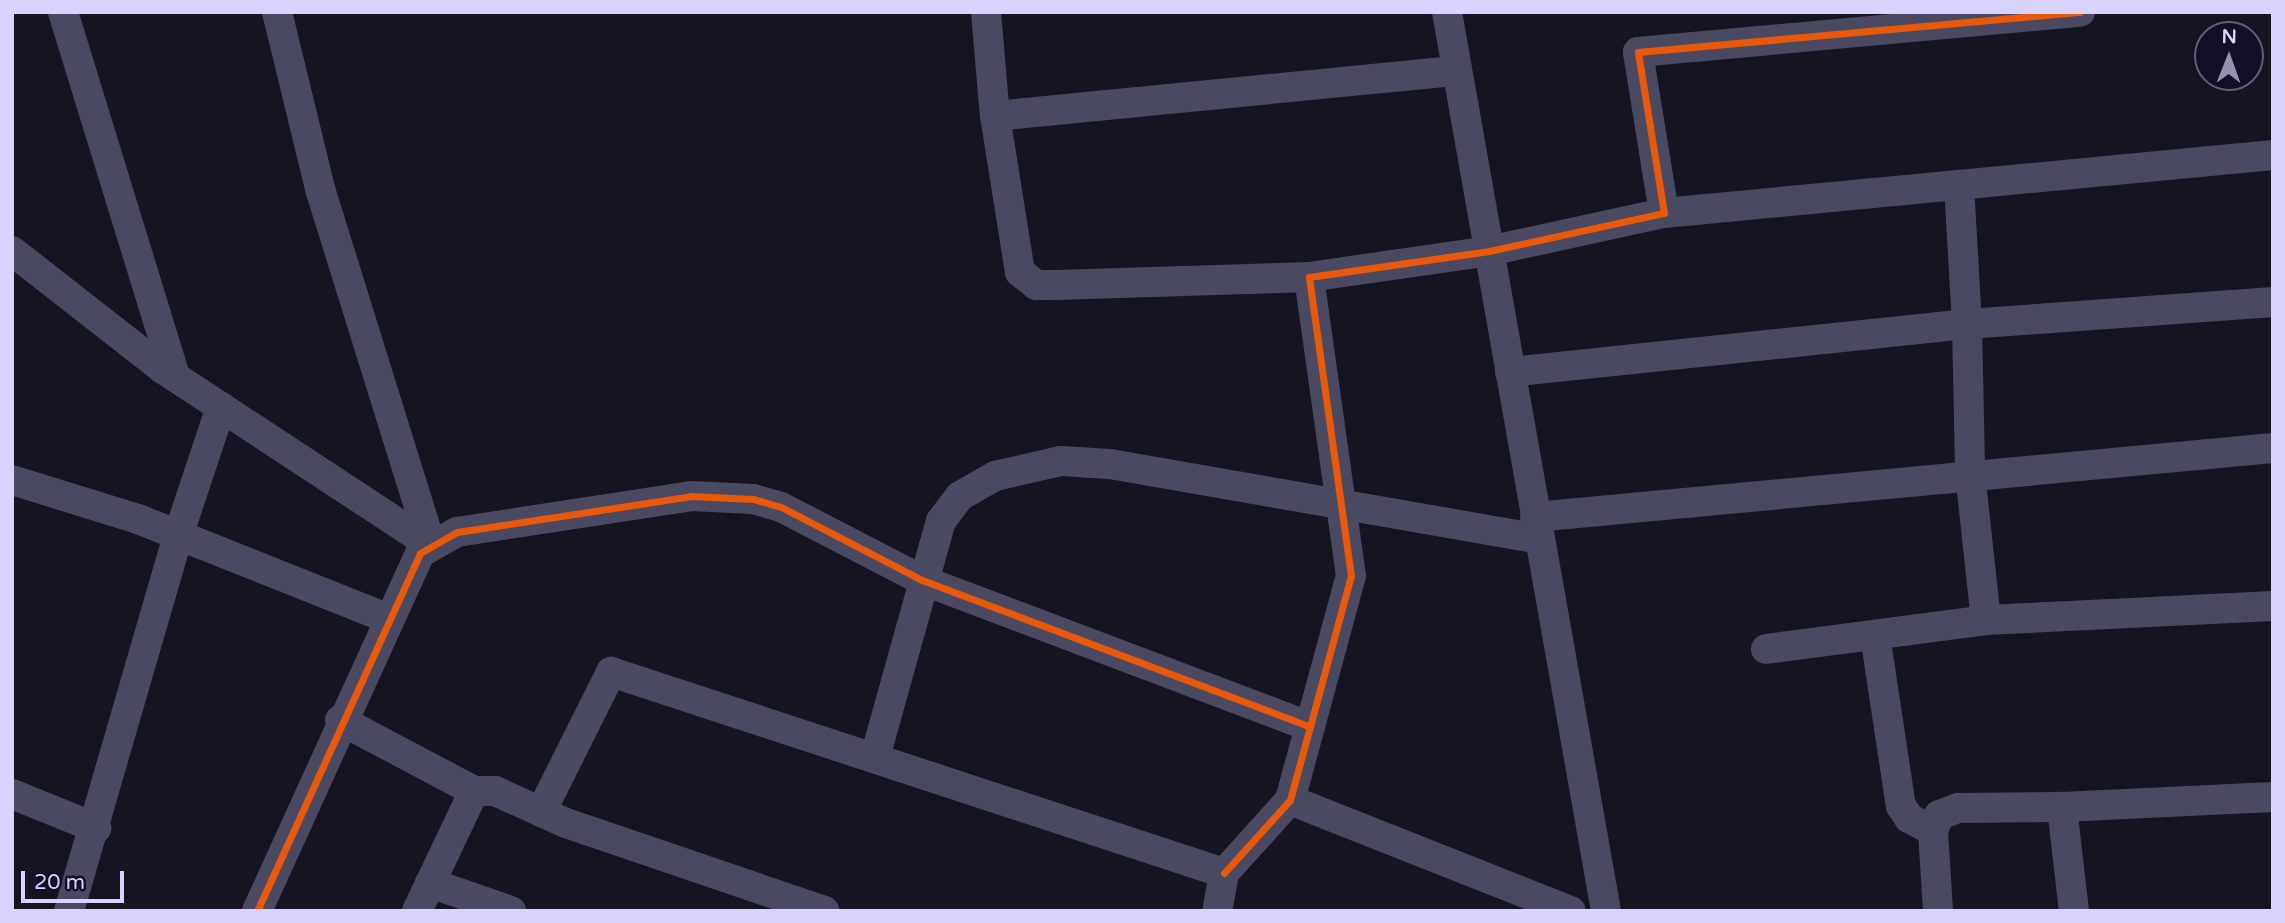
<!DOCTYPE html>
<style>
body{margin:0}
#map{position:relative;width:2285px;height:923px;overflow:hidden;background:#161421;font-family:"Varela Round",sans-serif}
div>[style]{position:absolute}
.street>*{height:30px;margin:-15px;padding:0 15px;transform-origin:15px;border-radius:15px;background:#4a4962}
.cycleway>*{height:7px;margin:-3.5px;padding:0 3.5px;transform-origin:3.5px;border-radius:3.5px;background:#e8590c}
span{translate:-50% -50%;white-space:nowrap;text-align:center;line-height:1.15;-webkit-text-stroke:6px #130f26;paint-order:stroke}
.frame{position:absolute;inset:0;border:14px solid #d9d4ff;pointer-events:none}
.north{position:absolute;left:2194px;top:21px;width:70px;height:70px;box-sizing:border-box;background:#130f26;border:2px solid #625e7d;border-radius:50%;rotate:1deg;font-size:19px;font-weight:700;line-height:28px;text-align:center;color:#d9d4ff}
.north::after{content:'';display:block;margin:auto;width:24px;height:32px;background:#9591b1;clip-path:polygon(50% 0,100% 100%,50% 72%,0 100%)}
.scale{position:absolute;left:21px;top:871px;width:103px;height:32px;box-sizing:border-box;border:4px solid #d9d4ff;border-top:0;padding-left:9px;font-size:21px;line-height:24px;white-space:nowrap;color:#d9d4ff;-webkit-text-stroke:5px #130f26;paint-order:stroke}
</style>
<div id="map">
<div class="street">
<div style="left:63px;top:12px;width:381px;rotate:72.9deg"></div>
<div style="left:277px;top:12px;width:185px;rotate:76.3deg"></div>
<div style="left:321px;top:192px;width:370px;rotate:72.7deg"></div>
<div style="left:986px;top:12px;width:104px;rotate:85.1deg"></div>
<div style="left:995px;top:116px;width:158px;rotate:80.9deg"></div>
<div style="left:1020px;top:272px;width:21px;rotate:39deg"></div>
<div style="left:1036px;top:285px;width:20px"></div>
<div style="left:1056px;top:285px;width:253px;rotate:-1.8deg"></div>
<div style="left:1447px;top:12px;width:913px;rotate:79.97deg"></div>
<div style="left:995px;top:116px;width:464px;rotate:-5.6deg"></div>
<div style="left:1959px;top:185px;width:139px;rotate:86.7deg"></div>
<div style="left:1967px;top:324px;width:307px;rotate:-4.1deg"></div>
<div style="left:1664px;top:213px;width:612px;rotate:-5.44deg"></div>
<div style="left:12px;top:251px;width:192px;rotate:38deg"></div>
<div style="left:163px;top:369px;width:321px;rotate:33.3deg"></div>
<div style="left:1510px;top:372px;width:460px;rotate:-6deg"></div>
<div style="left:1967px;top:324px;width:149px;rotate:88.8deg"></div>
<div style="left:1970px;top:473px;width:148px;rotate:83.8deg"></div>
<div style="left:1986px;top:620px;width:287px;rotate:-2.8deg"></div>
<div style="left:12px;top:480px;width:132px;rotate:17.2deg"></div>
<div style="left:138px;top:519px;width:270px;rotate:21.7deg"></div>
<div style="left:1535px;top:517px;width:741px;rotate:-5.34deg"></div>
<div style="left:1875px;top:635px;width:173px;rotate:81.4deg"></div>
<div style="left:1901px;top:806px;width:14px;rotate:56deg"></div>
<div style="left:1909px;top:818px;width:27px;rotate:28deg"></div>
<div style="left:1766px;top:649px;width:222px;rotate:-7.5deg"></div>
<div style="left:340px;top:720px;width:152px;rotate:27.9deg"></div>
<div style="left:875px;top:757px;width:245px;rotate:-74.4deg"></div>
<div style="left:941px;top:521px;width:31px;rotate:-53deg"></div>
<div style="left:960px;top:496px;width:40px;rotate:-29.7deg"></div>
<div style="left:995px;top:476px;width:68px;rotate:-12.8deg"></div>
<div style="left:1061px;top:461px;width:49px;rotate:3.5deg"></div>
<div style="left:1110px;top:464px;width:436px;rotate:9.9deg"></div>
<div style="left:12px;top:794px;width:91px;rotate:22deg"></div>
<div style="left:1290px;top:800px;width:302px;rotate:21.6deg"></div>
<div style="left:541px;top:812px;width:157px;rotate:-63.4deg"></div>
<div style="left:611px;top:672px;width:645px;rotate:18.15deg"></div>
<div style="left:1224px;top:873px;width:39px;rotate:100deg"></div>
<div style="left:1224px;top:873px;width:98px;rotate:-47.9deg"></div>
<div style="left:1290px;top:800px;width:232px;rotate:-74.8deg"></div>
<div style="left:1351px;top:576px;width:302px;rotate:-98deg"></div>
<div style="left:1309px;top:277px;width:182px;rotate:-8.2deg"></div>
<div style="left:1489px;top:251px;width:179px;rotate:-12.3deg"></div>
<div style="left:1664px;top:213px;width:163px;rotate:-99.2deg"></div>
<div style="left:1638px;top:52px;width:444px;rotate:-5.2deg"></div>
<div style="left:430px;top:883px;width:86px;rotate:19.1deg"></div>
<div style="left:69px;top:911px;width:391px;rotate:-73.8deg"></div>
<div style="left:178px;top:536px;width:136px;rotate:-71.6deg"></div>
<div style="left:257px;top:911px;width:393px;rotate:-65.5deg"></div>
<div style="left:420px;top:553px;width:43px;rotate:-29.6deg"></div>
<div style="left:457px;top:532px;width:237px;rotate:-8.7deg"></div>
<div style="left:691px;top:496px;width:62px;rotate:2.8deg"></div>
<div style="left:753px;top:499px;width:29px;rotate:16deg"></div>
<div style="left:781px;top:507px;width:159px;rotate:27.4deg"></div>
<div style="left:922px;top:580px;width:415px;rotate:20.7deg"></div>
<div style="left:417px;top:911px;width:133px;rotate:-64.6deg"></div>
<div style="left:474px;top:791px;width:21px"></div>
<div style="left:495px;top:791px;width:78px;rotate:24.3deg"></div>
<div style="left:566px;top:823px;width:273px;rotate:18.8deg"></div>
<div style="left:1938px;top:911px;width:80px;rotate:-93.6deg"></div>
<div style="left:1933px;top:831px;width:17px;rotate:-69deg"></div>
<div style="left:1939px;top:815px;width:20px;rotate:-20deg"></div>
<div style="left:1958px;top:808px;width:104px;rotate:-0.6deg"></div>
<div style="left:2074px;top:911px;width:105px;rotate:-96.6deg"></div>
<div style="left:2062px;top:807px;width:211px;rotate:-2.7deg"></div>
</div>
<div class="cycleway">
<div style="left:1224px;top:873px;width:98px;rotate:-47.9deg"></div>
<div style="left:1290px;top:800px;width:232px;rotate:-74.8deg"></div>
<div style="left:1351px;top:576px;width:302px;rotate:-98deg"></div>
<div style="left:1309px;top:277px;width:182px;rotate:-8.2deg"></div>
<div style="left:1489px;top:251px;width:179px;rotate:-12.3deg"></div>
<div style="left:1664px;top:213px;width:163px;rotate:-99.2deg"></div>
<div style="left:1638px;top:52px;width:444px;rotate:-5.2deg"></div>
<div style="left:257px;top:911px;width:393px;rotate:-65.5deg"></div>
<div style="left:420px;top:553px;width:43px;rotate:-29.6deg"></div>
<div style="left:457px;top:532px;width:237px;rotate:-8.7deg"></div>
<div style="left:691px;top:496px;width:62px;rotate:2.8deg"></div>
<div style="left:753px;top:499px;width:29px;rotate:16deg"></div>
<div style="left:781px;top:507px;width:159px;rotate:27.4deg"></div>
<div style="left:922px;top:580px;width:415px;rotate:20.7deg"></div>
</div>
<div class="frame"></div>
<div class="north">N</div>
<div class="scale">20 m</div>
</div>
